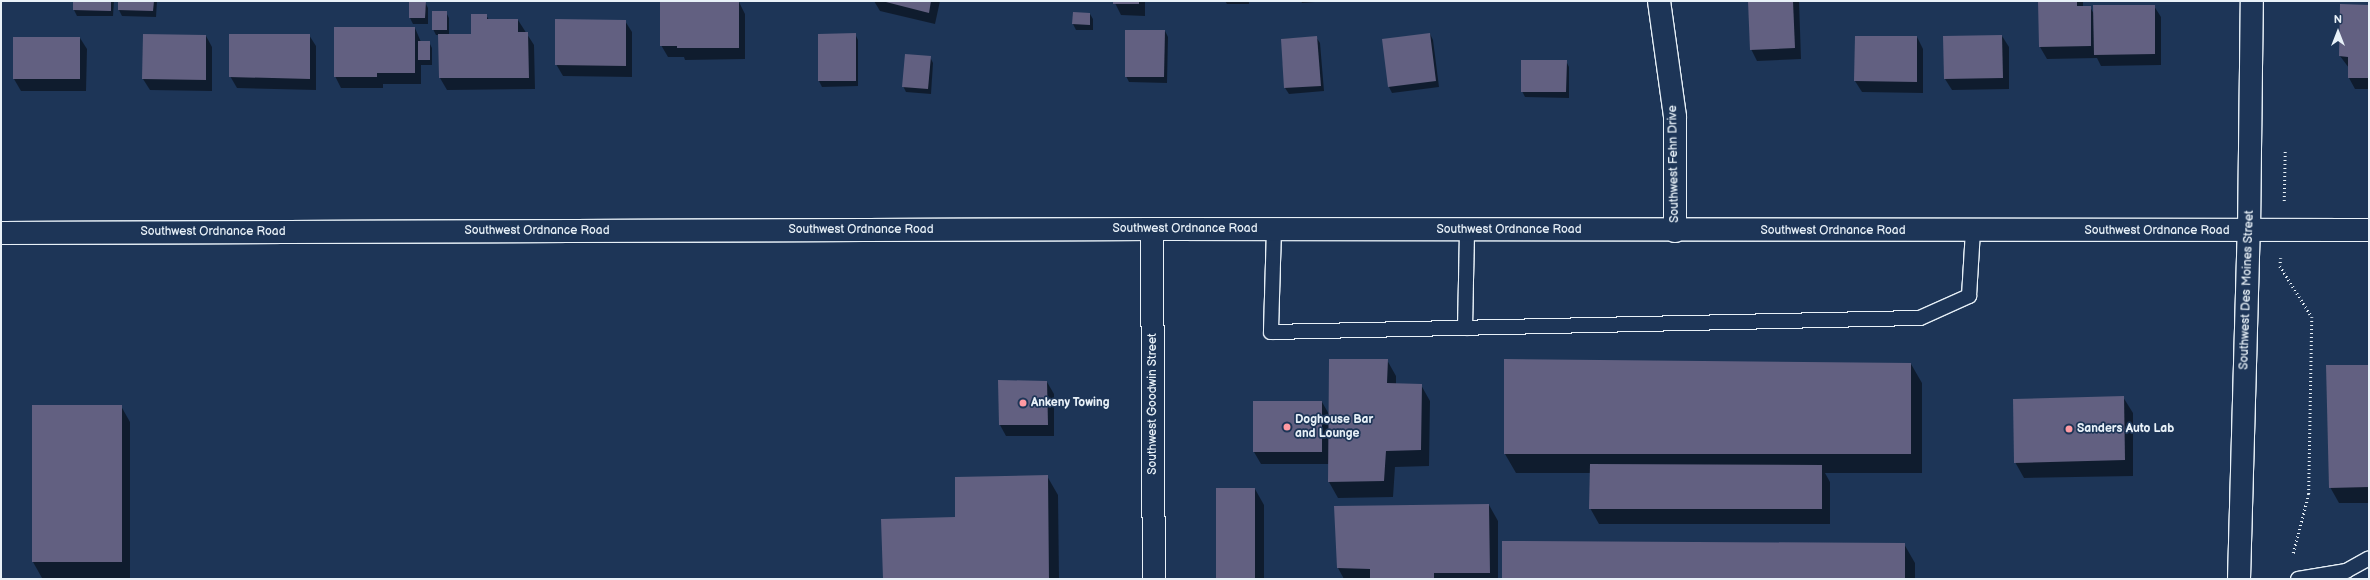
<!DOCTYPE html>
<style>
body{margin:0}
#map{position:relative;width:2370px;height:580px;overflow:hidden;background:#1d3557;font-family:"Balsamiq Sans",sans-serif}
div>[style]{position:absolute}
.shadow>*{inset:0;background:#0007}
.building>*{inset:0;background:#626081}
.path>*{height:2.5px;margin-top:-1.25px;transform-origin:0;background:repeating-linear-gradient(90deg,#e8f1f8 0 1px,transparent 0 4px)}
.roads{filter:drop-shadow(1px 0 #e8f1f8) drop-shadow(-1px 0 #e8f1f8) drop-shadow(0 1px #e8f1f8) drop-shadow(0 -1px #e8f1f8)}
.lane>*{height:14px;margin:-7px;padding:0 7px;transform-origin:7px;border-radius:7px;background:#1d3557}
.street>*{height:22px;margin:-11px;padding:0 11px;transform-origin:11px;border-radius:11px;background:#1d3557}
.secondary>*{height:22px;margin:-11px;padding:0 11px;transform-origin:11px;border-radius:11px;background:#1d3557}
.dots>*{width:11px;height:11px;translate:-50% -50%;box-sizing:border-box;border:2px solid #1d3557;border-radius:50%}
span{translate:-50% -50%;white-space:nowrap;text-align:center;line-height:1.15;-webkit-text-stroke:3.5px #1d3557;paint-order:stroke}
.street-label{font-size:12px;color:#e8f1f8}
.poi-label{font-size:12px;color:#e8f1f8;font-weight:700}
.left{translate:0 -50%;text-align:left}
.frame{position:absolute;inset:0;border:2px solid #e8f1f8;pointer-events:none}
.north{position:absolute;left:2318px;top:12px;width:40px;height:40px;-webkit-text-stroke:3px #1d3557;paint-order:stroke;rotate:0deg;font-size:11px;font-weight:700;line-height:16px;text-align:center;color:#e8f1f8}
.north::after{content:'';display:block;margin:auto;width:14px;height:18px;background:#e8f1f8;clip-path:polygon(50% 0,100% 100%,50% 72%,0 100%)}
</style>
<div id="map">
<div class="shadow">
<div style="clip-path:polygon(74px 1px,114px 1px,113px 16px,77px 16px,74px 10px)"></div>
<div style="clip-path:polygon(119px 1px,157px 1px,156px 17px,122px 16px,119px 10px)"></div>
<div style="clip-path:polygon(874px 1px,940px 1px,935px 24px,880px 11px)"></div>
<div style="clip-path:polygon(1114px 1px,1145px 1px,1145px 16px,1121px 15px)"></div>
<div style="clip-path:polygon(1225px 1px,1249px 1px,1249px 4px,1227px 4px)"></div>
<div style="clip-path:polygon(1301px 1px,1328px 1px,1302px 3px)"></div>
<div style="clip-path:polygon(1749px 1px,1799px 1px,1801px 59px,1757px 61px,1751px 49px)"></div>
<div style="clip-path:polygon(2039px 1px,2083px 1px,2083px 7px,2090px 7px,2094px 14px,2154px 6px,2161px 17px,2161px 65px,2101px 66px,2097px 58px,2047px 59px,2040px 47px)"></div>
<div style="clip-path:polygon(425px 2px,428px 8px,428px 24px,413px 24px,410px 18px)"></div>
<div style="clip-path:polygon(739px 2px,745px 14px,745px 59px,685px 60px,684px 57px,668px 57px,661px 45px)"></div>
<div style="clip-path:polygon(2369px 6px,2369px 89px,2355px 89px,2349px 78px,2349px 68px,2340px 56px)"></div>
<div style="clip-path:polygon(446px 12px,449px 18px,449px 35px,472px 35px,486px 15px,489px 20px,518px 20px,534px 45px,535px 89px,447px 90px,440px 78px,439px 35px,436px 35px,433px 29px)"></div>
<div style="clip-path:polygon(1090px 14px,1093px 19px,1093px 30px,1076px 30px,1073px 24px)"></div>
<div style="clip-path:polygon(625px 21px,632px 32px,632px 77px,563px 76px,556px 64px)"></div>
<div style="clip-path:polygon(415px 28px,421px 42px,429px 42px,432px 48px,432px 65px,421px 65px,421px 84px,383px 84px,383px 88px,341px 88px,335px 76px)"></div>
<div style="clip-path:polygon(1165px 31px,1168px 37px,1167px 83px,1129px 82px,1126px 76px)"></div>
<div style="clip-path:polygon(855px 34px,858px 40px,858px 86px,822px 87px,819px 81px)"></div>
<div style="clip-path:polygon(1430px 34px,1433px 40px,1439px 87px,1392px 93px,1389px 87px)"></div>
<div style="clip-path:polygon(309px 35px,316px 46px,316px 90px,237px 88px,230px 76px)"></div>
<div style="clip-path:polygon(206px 36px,212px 47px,212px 91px,150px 90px,143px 79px)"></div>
<div style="clip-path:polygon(2002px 36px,2009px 47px,2009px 89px,1952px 90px,1945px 79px)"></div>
<div style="clip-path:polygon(1316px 37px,1320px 43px,1324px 91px,1289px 94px,1285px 88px,1282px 39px)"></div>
<div style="clip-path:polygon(1917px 37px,1923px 49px,1923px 93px,1862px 92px,1855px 81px)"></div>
<div style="clip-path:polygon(14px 38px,80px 38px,87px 49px,86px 91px,21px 91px,14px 79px)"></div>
<div style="clip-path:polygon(930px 57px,933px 63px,931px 94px,906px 92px,903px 86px)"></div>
<div style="clip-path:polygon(1566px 61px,1569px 67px,1569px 98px,1525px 97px,1522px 91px)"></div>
<div style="clip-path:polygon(1387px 360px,1396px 376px,1396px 384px,1421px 385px,1430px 401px,1429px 466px,1395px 467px,1393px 497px,1338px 498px,1329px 482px,1329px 464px,1261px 464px,1254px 452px,1322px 402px,1330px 416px)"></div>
<div style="clip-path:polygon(1505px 360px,1911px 364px,1922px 383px,1922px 473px,1825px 473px,1830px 482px,1830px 524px,1599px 524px,1590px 508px,1591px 473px,1516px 473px,1505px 454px)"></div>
<div style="clip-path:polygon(2369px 366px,2369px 503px,2339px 503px,2330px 487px)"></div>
<div style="clip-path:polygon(1047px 382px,1054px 394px,1054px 436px,1006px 436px,1000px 425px)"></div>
<div style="clip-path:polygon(2123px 397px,2133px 413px,2133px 476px,2024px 478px,2015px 462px)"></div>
<div style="clip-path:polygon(121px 406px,130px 422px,130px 578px,42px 578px,33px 562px)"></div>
<div style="clip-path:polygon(1047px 476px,1058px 495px,1059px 579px,884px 579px,956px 518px)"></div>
<div style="clip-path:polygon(1255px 489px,1264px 505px,1264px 579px,1217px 579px)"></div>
<div style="clip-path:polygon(1489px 505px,1498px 521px,1498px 579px,1344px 579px,1338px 568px,1335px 507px)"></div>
<div style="clip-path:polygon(1904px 544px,1915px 563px,1915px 579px,1503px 579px)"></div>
</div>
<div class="building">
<div style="clip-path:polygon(73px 1px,111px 1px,111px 11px,73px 10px)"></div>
<div style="clip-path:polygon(118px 1px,154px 1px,153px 11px,118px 10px)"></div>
<div style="clip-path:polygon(409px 1px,426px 1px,425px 18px,409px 18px)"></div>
<div style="clip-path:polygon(739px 1px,739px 48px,677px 48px,677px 46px,660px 46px,660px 2px)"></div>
<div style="clip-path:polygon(882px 1px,931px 1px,929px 13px)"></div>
<div style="clip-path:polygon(1113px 1px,1139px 1px,1139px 4px,1113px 4px)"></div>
<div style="clip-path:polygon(1748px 1px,1793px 1px,1795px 48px,1750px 50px)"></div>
<div style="clip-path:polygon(2038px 1px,2077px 1px,2077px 6px,2091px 6px,2091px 46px,2039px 47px)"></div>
<div style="clip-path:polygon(2340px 4px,2369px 5px,2369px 78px,2348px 78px,2348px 57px,2339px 56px)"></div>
<div style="clip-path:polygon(2093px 5px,2155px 5px,2155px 54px,2094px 55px)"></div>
<div style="clip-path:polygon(432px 11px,447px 11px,447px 30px,432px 30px)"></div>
<div style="clip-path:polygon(1073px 12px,1090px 13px,1090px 25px,1072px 24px)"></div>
<div style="clip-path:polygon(471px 14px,487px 14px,487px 19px,518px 19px,518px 32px,528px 32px,529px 78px,439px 78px,438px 34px,471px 34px)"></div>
<div style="clip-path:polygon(555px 19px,626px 20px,626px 66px,555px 65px)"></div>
<div style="clip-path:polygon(334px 27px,415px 27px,415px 73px,377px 73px,377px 77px,334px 77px)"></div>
<div style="clip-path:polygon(1125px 30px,1165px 30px,1164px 77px,1125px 77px)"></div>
<div style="clip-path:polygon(856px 33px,856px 81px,818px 81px,818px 34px)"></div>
<div style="clip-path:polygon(1430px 33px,1436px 81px,1388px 87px,1382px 39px)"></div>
<div style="clip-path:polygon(143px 34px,206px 35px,206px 80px,142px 79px)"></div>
<div style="clip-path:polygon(229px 34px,310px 34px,310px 79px,229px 77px)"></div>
<div style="clip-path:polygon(2002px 35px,2003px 78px,1944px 79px,1943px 36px)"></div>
<div style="clip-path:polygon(1317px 36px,1321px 86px,1284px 88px,1281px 39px)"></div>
<div style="clip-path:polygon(1855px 36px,1917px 36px,1917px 82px,1854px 81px)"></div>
<div style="clip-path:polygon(13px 37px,80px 37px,80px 79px,13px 79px)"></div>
<div style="clip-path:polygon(418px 41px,430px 41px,430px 60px,418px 60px)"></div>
<div style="clip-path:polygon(905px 54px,931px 56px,928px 89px,902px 87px)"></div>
<div style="clip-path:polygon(1521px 60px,1567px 60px,1566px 92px,1521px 92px)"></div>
<div style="clip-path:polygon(1329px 359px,1388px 359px,1387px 383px,1422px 384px,1421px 450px,1386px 451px,1384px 481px,1328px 482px)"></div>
<div style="clip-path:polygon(1504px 359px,1911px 363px,1911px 454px,1504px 454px)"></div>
<div style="clip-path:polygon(2326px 365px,2369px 365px,2369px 487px,2329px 488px)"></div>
<div style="clip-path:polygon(998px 380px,1047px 381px,1048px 425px,999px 425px)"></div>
<div style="clip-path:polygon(2124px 396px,2125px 460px,2014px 463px,2013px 399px)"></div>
<div style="clip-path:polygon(1253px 401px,1322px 401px,1322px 452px,1253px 452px)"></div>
<div style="clip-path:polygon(32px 405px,122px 405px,122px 562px,32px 562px)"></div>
<div style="clip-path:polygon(1590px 464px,1822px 465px,1822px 509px,1589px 509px)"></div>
<div style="clip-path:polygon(1048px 475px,1049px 579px,883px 579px,881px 519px,955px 517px,955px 477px)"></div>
<div style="clip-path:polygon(1216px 488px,1255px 488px,1255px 579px,1216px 579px)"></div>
<div style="clip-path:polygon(1489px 504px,1490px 573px,1434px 573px,1434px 579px,1370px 579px,1370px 569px,1337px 568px,1334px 506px)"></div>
<div style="clip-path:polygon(1502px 541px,1905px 543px,1905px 579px,1502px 579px)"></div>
</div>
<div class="path">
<div style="left:2284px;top:201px;width:50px;rotate:-88.9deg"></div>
<div style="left:2281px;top:258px;width:8px;rotate:97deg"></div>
<div style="left:2280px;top:266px;width:60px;rotate:57.9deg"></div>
<div style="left:2312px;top:317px;width:177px;rotate:91deg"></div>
<div style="left:2309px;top:494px;width:63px;rotate:104.7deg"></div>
</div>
<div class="roads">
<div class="lane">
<div style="left:1274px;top:229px;width:103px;rotate:91.7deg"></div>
<div style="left:1271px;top:332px;width:649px;rotate:-1.24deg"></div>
<div style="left:1920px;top:318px;width:54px;rotate:-24.2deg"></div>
<div style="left:1969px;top:296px;width:65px;rotate:-86.5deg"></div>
<div style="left:1465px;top:328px;width:98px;rotate:-88.8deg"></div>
<div style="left:2298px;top:579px;width:49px;rotate:-9.5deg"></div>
<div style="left:2346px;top:571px;width:26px;rotate:-29deg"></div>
</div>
<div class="street">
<div style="left:1659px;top:1px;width:117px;rotate:82.1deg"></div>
<div style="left:1675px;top:117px;width:114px;rotate:90deg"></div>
<div style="left:1152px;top:229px;width:350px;rotate:89.7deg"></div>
<div style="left:2239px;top:579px;width:348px;rotate:-88.4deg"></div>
<div style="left:2249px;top:231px;width:230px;rotate:-89.3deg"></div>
</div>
<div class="secondary">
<div style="left:1px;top:233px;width:1151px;rotate:-0.2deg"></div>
<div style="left:1152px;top:229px;width:1217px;rotate:0.05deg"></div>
</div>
</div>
<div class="dots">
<div style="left:1023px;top:403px;background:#ff9aa2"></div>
<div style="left:1287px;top:427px;background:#ff9aa2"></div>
<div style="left:2069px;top:429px;background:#ff9aa2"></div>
</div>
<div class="street-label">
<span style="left:1674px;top:164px;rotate:-91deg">Southwest Fehn Drive</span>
<span style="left:1185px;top:229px">Southwest Ordnance Road</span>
<span style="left:861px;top:230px">Southwest Ordnance Road</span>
<span style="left:1509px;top:230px">Southwest Ordnance Road</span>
<span style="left:537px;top:231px">Southwest Ordnance Road</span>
<span style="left:1833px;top:231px">Southwest Ordnance Road</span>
<span style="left:2157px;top:231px">Southwest Ordnance Road</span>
<span style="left:213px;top:232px">Southwest Ordnance Road</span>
<span style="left:2247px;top:290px;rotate:-88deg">Southwest Des Moines Street</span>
<span style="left:1153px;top:404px;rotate:-90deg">Southwest Goodwin Street</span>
</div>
<div class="poi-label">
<span class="left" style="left:1031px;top:403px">Ankeny Towing</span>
<span class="left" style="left:1295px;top:427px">Doghouse Bar<br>and Lounge</span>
<span class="left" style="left:2077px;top:429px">Sanders Auto Lab</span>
</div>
<div class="frame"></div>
<div class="north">N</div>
</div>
